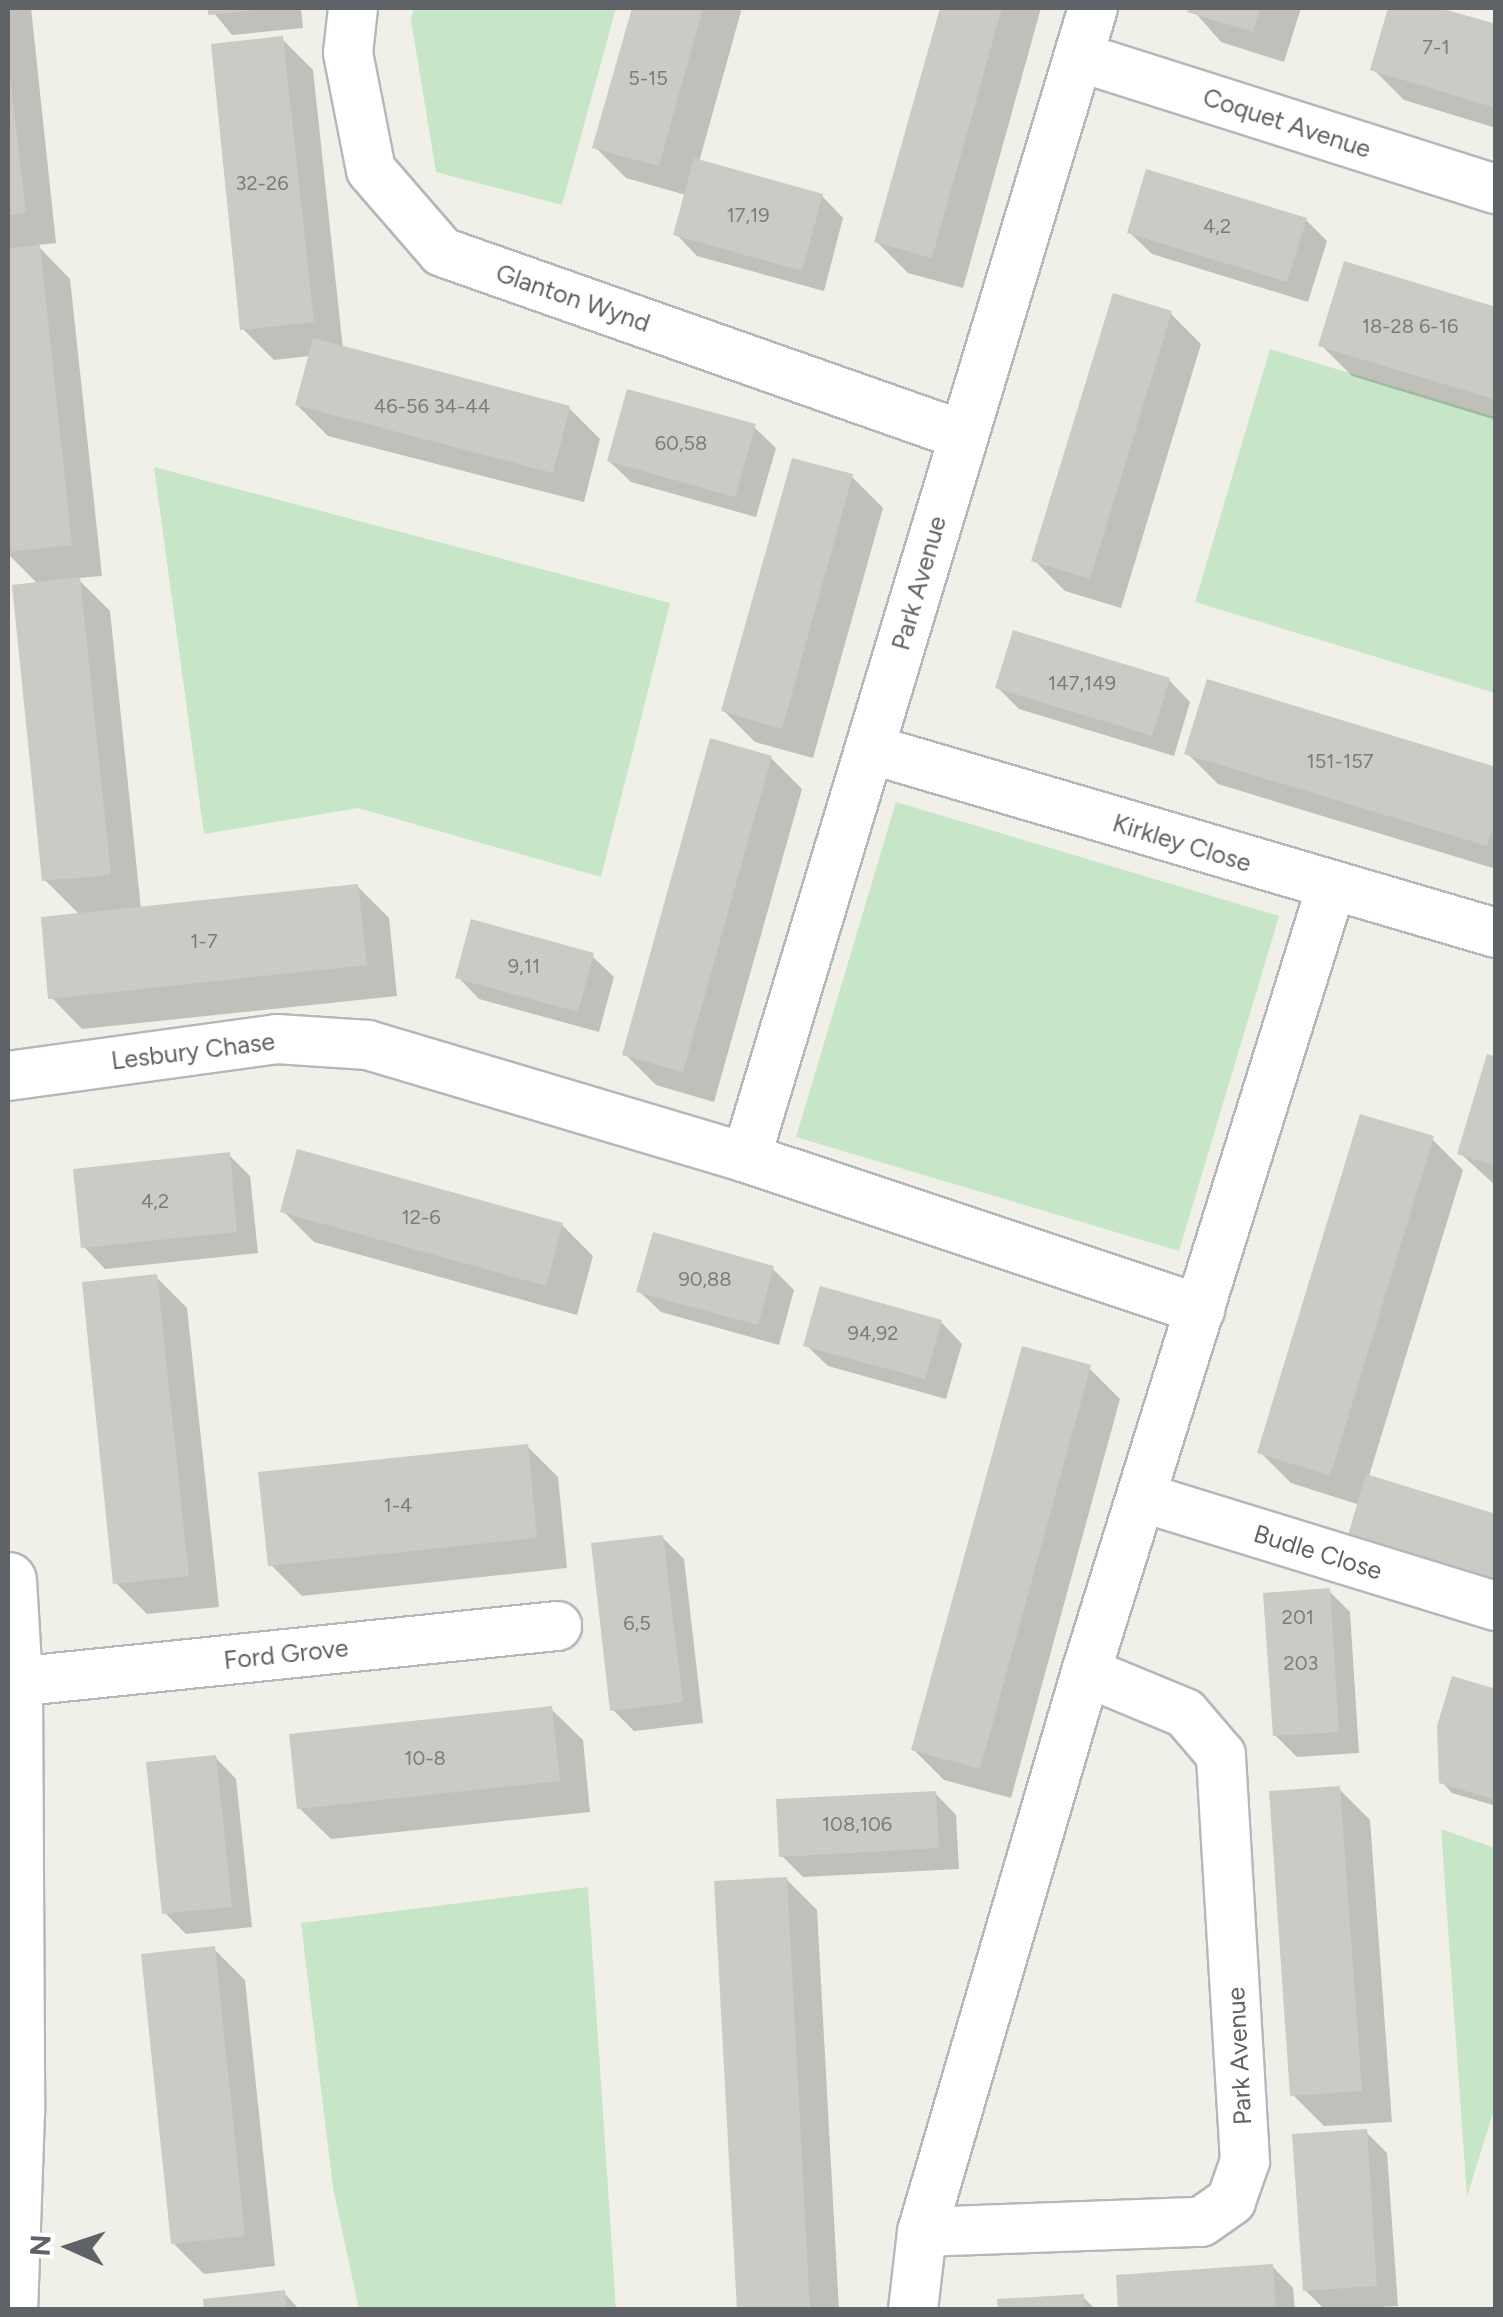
<!DOCTYPE html>
<style>
body{margin:0}
#map{position:relative;width:1503px;height:2317px;overflow:hidden;background:#f0efe8;font-family:Figtree,sans-serif}
div>[style]{position:absolute}
.green>*{inset:0;background:#c7e6c8}
.shadow>*{inset:0;background:#0003}
.building>*{inset:0;background:#cccac4}
.roads{filter:drop-shadow(2px 0 #b5b7bb) drop-shadow(-2px 0 #b5b7bb) drop-shadow(0 2px #b5b7bb) drop-shadow(0 -2px #b5b7bb)}
.minor>*{height:48px;margin:-24px;padding:0 24px;transform-origin:24px;border-radius:24px;background:#fff}
.tertiary>*{height:55px;margin:-27.5px;padding:0 27.5px;transform-origin:27.5px;border-radius:27.5px;background:#fff}
span{translate:-50% -50%;white-space:nowrap;text-align:center;line-height:1.15;-webkit-text-stroke:9px #fff;paint-order:stroke}
.number-label{font-size:20px;color:#7a7c7e}
.number-label span{-webkit-text-stroke-width:0}
.street-label{font-size:25px;color:#5f6267}
.frame{position:absolute;inset:0;border:10px solid #5f6267;pointer-events:none}
.north{position:absolute;left:20px;top:2197px;width:100px;height:100px;-webkit-text-stroke:8px #fff;paint-order:stroke;rotate:273deg;font-size:28px;font-weight:700;line-height:40px;text-align:center;color:#5f6267}
.north::after{content:'';display:block;margin:auto;width:35px;height:45px;background:#5f6267;clip-path:polygon(50% 0,100% 100%,50% 72%,0 100%)}
</style>
<div id="map">
<div class="green">
<div style="clip-path:polygon(414px 8px,616px 8px,562px 205px,436px 172px,411px 20px)"></div>
<div style="clip-path:polygon(1270px 349px,1495px 417px,1495px 693px,1195px 602px)"></div>
<div style="clip-path:polygon(154px 467px,670px 603px,601px 877px,358px 808px,204px 834px)"></div>
<div style="clip-path:polygon(896px 802px,1279px 916px,1179px 1251px,796px 1137px)"></div>
<div style="clip-path:polygon(1441px 1829px,1495px 1848px,1495px 2106px,1467px 2197px)"></div>
<div style="clip-path:polygon(588px 1887px,616px 2309px,359px 2309px,333px 2188px,301px 1923px)"></div>
</div>
<div class="shadow">
<div style="clip-path:polygon(8px 8px,31px 8px,56px 243px,37px 245px,70px 279px,102px 576px,77px 578px,110px 611px,141px 909px,357px 886px,389px 918px,397px 996px,82px 1029px,51px 997px,80px 915px,45px 880px,38px 584px,8px 554px)"></div>
<div style="clip-path:polygon(210px 8px,301px 8px,303px 28px,232px 35px)"></div>
<div style="clip-path:polygon(634px 8px,742px 8px,699px 162px,822px 196px,843px 218px,824px 291px,697px 256px,676px 234px,686px 195px,626px 178px,595px 147px)"></div>
<div style="clip-path:polygon(942px 8px,1041px 8px,963px 288px,908px 273px,877px 242px)"></div>
<div style="clip-path:polygon(1191px 8px,1301px 8px,1284px 62px,1221px 42px)"></div>
<div style="clip-path:polygon(1391px 8px,1432px 8px,1496px 27px,1496px 128px,1404px 100px,1373px 69px)"></div>
<div style="clip-path:polygon(282px 39px,313px 70px,343px 349px,569px 408px,600px 439px,584px 502px,328px 436px,297px 405px,310px 356px,274px 360px,243px 329px)"></div>
<div style="clip-path:polygon(1306px 220px,1327px 241px,1308px 302px,1152px 254px,1130px 233px)"></div>
<div style="clip-path:polygon(1496px 310px,1496px 420px,1352px 376px,1321px 345px)"></div>
<div style="clip-path:polygon(1170px 313px,1201px 344px,1121px 608px,1065px 591px,1034px 560px)"></div>
<div style="clip-path:polygon(754px 427px,776px 448px,756px 517px,631px 482px,609px 461px)"></div>
<div style="clip-path:polygon(852px 477px,883px 508px,813px 758px,755px 742px,724px 711px)"></div>
<div style="clip-path:polygon(1169px 680px,1190px 702px,1174px 756px,1019px 709px,998px 688px)"></div>
<div style="clip-path:polygon(1187px 753px,1496px 770px,1496px 869px,1218px 784px)"></div>
<div style="clip-path:polygon(771px 758px,802px 789px,714px 1102px,656px 1085px,625px 1054px)"></div>
<div style="clip-path:polygon(592px 956px,614px 977px,599px 1032px,479px 999px,458px 977px)"></div>
<div style="clip-path:polygon(1496px 1059px,1496px 1186px,1460px 1153px)"></div>
<div style="clip-path:polygon(1432px 1139px,1463px 1170px,1360px 1505px,1291px 1483px,1260px 1452px)"></div>
<div style="clip-path:polygon(229px 1155px,250px 1176px,258px 1253px,105px 1269px,84px 1247px)"></div>
<div style="clip-path:polygon(283px 1211px,562px 1225px,593px 1256px,577px 1315px,314px 1242px)"></div>
<div style="clip-path:polygon(773px 1269px,794px 1290px,779px 1345px,661px 1312px,639px 1291px)"></div>
<div style="clip-path:polygon(156px 1277px,187px 1308px,219px 1607px,147px 1614px,116px 1583px)"></div>
<div style="clip-path:polygon(941px 1322px,962px 1344px,946px 1399px,828px 1366px,806px 1345px)"></div>
<div style="clip-path:polygon(1089px 1368px,1120px 1399px,1011px 1798px,944px 1780px,913px 1749px)"></div>
<div style="clip-path:polygon(527px 1446px,558px 1477px,567px 1568px,302px 1596px,271px 1565px)"></div>
<div style="clip-path:polygon(662px 1537px,684px 1559px,703px 1723px,634px 1731px,613px 1710px)"></div>
<div style="clip-path:polygon(1329px 1591px,1350px 1612px,1359px 1753px,1297px 1757px,1275px 1735px)"></div>
<div style="clip-path:polygon(1496px 1691px,1496px 1806px,1452px 1793px,1442px 1782px)"></div>
<div style="clip-path:polygon(551px 1709px,583px 1740px,590px 1812px,331px 1839px,299px 1808px)"></div>
<div style="clip-path:polygon(215px 1757px,236px 1779px,252px 1927px,186px 1934px,165px 1913px)"></div>
<div style="clip-path:polygon(1339px 1789px,1370px 1820px,1392px 2122px,1324px 2126px,1293px 2095px)"></div>
<div style="clip-path:polygon(935px 1793px,956px 1815px,959px 1869px,803px 1877px,782px 1856px)"></div>
<div style="clip-path:polygon(786px 1879px,817px 1910px,839px 2310px,739px 2310px)"></div>
<div style="clip-path:polygon(214px 1949px,245px 1980px,275px 2266px,204px 2274px,173px 2243px)"></div>
<div style="clip-path:polygon(1366px 2132px,1387px 2153px,1398px 2306px,1325px 2310px,1305px 2290px)"></div>
<div style="clip-path:polygon(1272px 2266px,1293px 2288px,1295px 2310px,1121px 2310px)"></div>
<div style="clip-path:polygon(284px 2293px,300px 2310px,207px 2310px)"></div>
<div style="clip-path:polygon(1083px 2297px,1096px 2310px,1000px 2310px)"></div>
</div>
<div class="building">
<div style="clip-path:polygon(208px 8px,256px 8px,256px 10px,208px 15px)"></div>
<div style="clip-path:polygon(632px 8px,703px 8px,659px 166px,592px 148px)"></div>
<div style="clip-path:polygon(940px 8px,1002px 8px,932px 258px,874px 242px)"></div>
<div style="clip-path:polygon(1189px 8px,1261px 8px,1253px 32px,1187px 12px)"></div>
<div style="clip-path:polygon(1388px 8px,1440px 8px,1496px 24px,1496px 108px,1370px 70px)"></div>
<div style="clip-path:polygon(283px 36px,314px 322px,240px 330px,211px 44px)"></div>
<div style="clip-path:polygon(8px 60px,26px 213px,8px 215px)"></div>
<div style="clip-path:polygon(694px 158px,823px 194px,802px 271px,673px 235px)"></div>
<div style="clip-path:polygon(1146px 169px,1307px 218px,1287px 282px,1127px 233px)"></div>
<div style="clip-path:polygon(40px 245px,72px 545px,8px 552px,8px 248px)"></div>
<div style="clip-path:polygon(1344px 261px,1496px 307px,1496px 400px,1318px 346px)"></div>
<div style="clip-path:polygon(1113px 293px,1172px 311px,1090px 579px,1031px 561px)"></div>
<div style="clip-path:polygon(313px 338px,570px 406px,553px 473px,295px 405px)"></div>
<div style="clip-path:polygon(627px 389px,756px 424px,735px 497px,607px 461px)"></div>
<div style="clip-path:polygon(792px 458px,853px 474px,782px 729px,721px 711px)"></div>
<div style="clip-path:polygon(80px 577px,111px 875px,42px 881px,12px 585px)"></div>
<div style="clip-path:polygon(1013px 630px,1170px 678px,1152px 736px,995px 688px)"></div>
<div style="clip-path:polygon(1207px 679px,1496px 767px,1496px 819px,1487px 846px,1184px 754px)"></div>
<div style="clip-path:polygon(710px 738px,772px 756px,683px 1072px,622px 1055px)"></div>
<div style="clip-path:polygon(358px 884px,367px 965px,48px 999px,41px 917px)"></div>
<div style="clip-path:polygon(471px 919px,594px 953px,578px 1012px,455px 978px)"></div>
<div style="clip-path:polygon(1487px 1054px,1496px 1057px,1496px 1166px,1457px 1154px)"></div>
<div style="clip-path:polygon(1360px 1114px,1434px 1136px,1330px 1476px,1257px 1453px)"></div>
<div style="clip-path:polygon(297px 1149px,563px 1223px,546px 1286px,280px 1212px)"></div>
<div style="clip-path:polygon(230px 1152px,237px 1232px,81px 1248px,73px 1169px)"></div>
<div style="clip-path:polygon(653px 1232px,774px 1266px,758px 1325px,636px 1292px)"></div>
<div style="clip-path:polygon(157px 1274px,189px 1576px,113px 1584px,82px 1282px)"></div>
<div style="clip-path:polygon(820px 1286px,942px 1320px,925px 1379px,803px 1346px)"></div>
<div style="clip-path:polygon(1022px 1346px,1091px 1365px,980px 1769px,911px 1750px)"></div>
<div style="clip-path:polygon(528px 1444px,537px 1538px,268px 1566px,258px 1472px)"></div>
<div style="clip-path:polygon(1366px 1474px,1496px 1514px,1496px 1596px,1344px 1549px)"></div>
<div style="clip-path:polygon(663px 1535px,683px 1702px,610px 1711px,591px 1543px)"></div>
<div style="clip-path:polygon(1330px 1588px,1339px 1732px,1273px 1736px,1263px 1593px)"></div>
<div style="clip-path:polygon(1452px 1676px,1496px 1689px,1496px 1800px,1439px 1783px,1437px 1726px)"></div>
<div style="clip-path:polygon(552px 1706px,560px 1781px,297px 1809px,289px 1734px)"></div>
<div style="clip-path:polygon(216px 1755px,232px 1907px,162px 1914px,146px 1762px)"></div>
<div style="clip-path:polygon(1340px 1786px,1362px 2091px,1290px 2096px,1269px 1791px)"></div>
<div style="clip-path:polygon(936px 1791px,939px 1848px,779px 1857px,776px 1799px)"></div>
<div style="clip-path:polygon(787px 1877px,810px 2310px,737px 2310px,714px 1881px)"></div>
<div style="clip-path:polygon(215px 1946px,245px 2236px,171px 2244px,141px 1954px)"></div>
<div style="clip-path:polygon(1367px 2129px,1377px 2286px,1303px 2291px,1292px 2134px)"></div>
<div style="clip-path:polygon(1273px 2264px,1276px 2310px,1118px 2310px,1116px 2275px)"></div>
<div style="clip-path:polygon(285px 2290px,287px 2310px,204px 2310px,203px 2299px)"></div>
<div style="clip-path:polygon(1084px 2294px,1085px 2310px,998px 2310px,997px 2299px)"></div>
</div>
<div class="roads">
<div class="minor">
<div style="left:353px;top:8px;width:45px;rotate:96.3deg"></div>
<div style="left:348px;top:53px;width:119px;rotate:78.9deg"></div>
<div style="left:371px;top:170px;width:108px;rotate:49.1deg"></div>
<div style="left:442px;top:252px;width:551px;rotate:19.39deg"></div>
<div style="left:1079px;top:57px;width:437px;rotate:17.6deg"></div>
<div style="left:870px;top:749px;width:652px;rotate:16.38deg"></div>
<div style="left:8px;top:1076px;width:272px;rotate:-7.8deg"></div>
<div style="left:277px;top:1039px;width:91px;rotate:3.8deg"></div>
<div style="left:368px;top:1045px;width:395px;rotate:16.6deg"></div>
<div style="left:746px;top:1158px;width:479px;rotate:18.4deg"></div>
<div style="left:746px;top:1158px;width:1201px;rotate:-73.21deg"></div>
<div style="left:1141px;top:1497px;width:371px;rotate:17.1deg"></div>
<div style="left:14px;top:1682px;width:546px;rotate:-5.89deg"></div>
<div style="left:922px;top:2232px;width:279px;rotate:-2.1deg"></div>
<div style="left:1201px;top:2222px;width:37px;rotate:-35deg"></div>
<div style="left:1231px;top:2201px;width:42px;rotate:-70.7deg"></div>
<div style="left:1245px;top:2161px;width:407px;rotate:-93.4deg"></div>
<div style="left:1221px;top:1755px;width:55px;rotate:-130.6deg"></div>
<div style="left:1185px;top:1713px;width:107px;rotate:-157.5deg"></div>
<div style="left:913px;top:2310px;width:79px;rotate:-83.4deg"></div>
<div style="left:922px;top:2232px;width:584px;rotate:-73.68deg"></div>
<div style="left:1086px;top:1672px;width:821px;rotate:-72.65deg"></div>
</div>
<div class="tertiary">
<div style="left:8px;top:1580px;width:102px;rotate:86.6deg"></div>
<div style="left:14px;top:1682px;width:430px;rotate:89.7deg"></div>
<div style="left:16px;top:2112px;width:198px;rotate:92deg"></div>
</div>
</div>
<div class="number-label">
<span style="left:1436px;top:47px">7-1</span>
<span style="left:648px;top:78px">5-15</span>
<span style="left:262px;top:183px">32-26</span>
<span style="left:748px;top:215px">17,19</span>
<span style="left:1217px;top:226px">4,2</span>
<span style="left:1410px;top:326px">18-28 6-16</span>
<span style="left:432px;top:406px">46-56 34-44</span>
<span style="left:681px;top:443px">60,58</span>
<span style="left:1082px;top:683px">147,149</span>
<span style="left:1340px;top:761px">151-157</span>
<span style="left:204px;top:941px">1-7</span>
<span style="left:524px;top:966px">9,11</span>
<span style="left:155px;top:1201px">4,2</span>
<span style="left:421px;top:1217px">12-6</span>
<span style="left:705px;top:1279px">90,88</span>
<span style="left:873px;top:1333px">94,92</span>
<span style="left:398px;top:1505px">1-4</span>
<span style="left:1298px;top:1617px">201</span>
<span style="left:637px;top:1623px">6,5</span>
<span style="left:1301px;top:1663px">203</span>
<span style="left:425px;top:1758px">10-8</span>
<span style="left:857px;top:1824px">108,106</span>
</div>
<div class="street-label">
<span style="left:1287px;top:123px;rotate:18deg">Coquet Avenue</span>
<span style="left:573px;top:298px;rotate:19deg">Glanton Wynd</span>
<span style="left:919px;top:583px;rotate:-74deg">Park Avenue</span>
<span style="left:1182px;top:843px;rotate:17deg">Kirkley Close</span>
<span style="left:193px;top:1051px;rotate:-7deg">Lesbury Chase</span>
<span style="left:1318px;top:1552px;rotate:17deg">Budle Close</span>
<span style="left:286px;top:1654px;rotate:-6deg">Ford Grove</span>
<span style="left:1239px;top:2056px;rotate:-93deg">Park Avenue</span>
</div>
<div class="frame"></div>
<div class="north">N</div>
</div>
